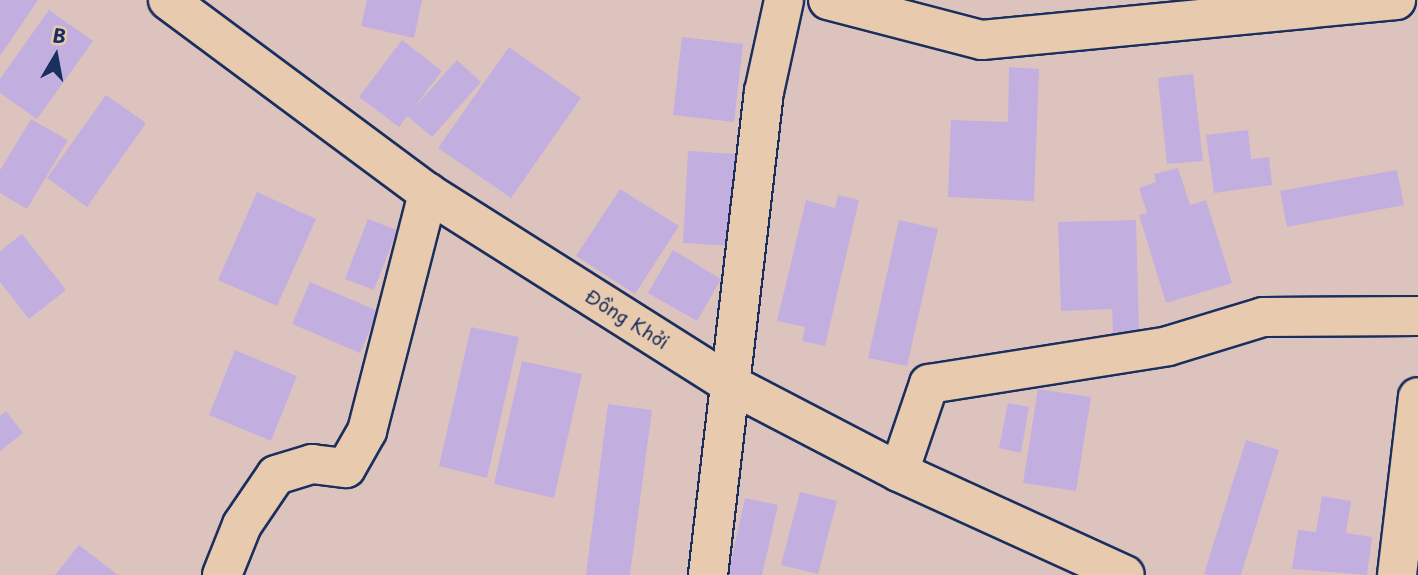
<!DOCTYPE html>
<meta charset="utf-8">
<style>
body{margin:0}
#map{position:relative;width:1418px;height:575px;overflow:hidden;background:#ddc3bd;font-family:"Playpen Sans",sans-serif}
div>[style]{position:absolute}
.building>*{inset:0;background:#c3afdf}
.roads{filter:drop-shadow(2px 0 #1b2f5e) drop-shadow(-2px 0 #1b2f5e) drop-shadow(0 2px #1b2f5e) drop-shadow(0 -2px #1b2f5e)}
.minor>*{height:38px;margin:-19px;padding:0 19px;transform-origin:19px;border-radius:19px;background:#e8cbaf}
span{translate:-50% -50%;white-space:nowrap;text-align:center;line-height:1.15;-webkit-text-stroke:5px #e8cbaf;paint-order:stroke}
.street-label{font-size:19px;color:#1b2f5e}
.north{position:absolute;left:21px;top:21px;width:70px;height:70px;-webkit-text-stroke:5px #e8cbaf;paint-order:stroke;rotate:10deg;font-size:19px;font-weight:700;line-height:28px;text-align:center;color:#1b2f5e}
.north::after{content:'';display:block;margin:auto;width:24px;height:32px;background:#1b2f5e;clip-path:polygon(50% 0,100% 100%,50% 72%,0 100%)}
</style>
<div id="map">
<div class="building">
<div style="clip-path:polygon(0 0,38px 0,0 56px)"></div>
<div style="clip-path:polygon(367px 0,422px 0,414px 38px,361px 26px)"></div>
<div style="clip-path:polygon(49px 10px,93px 41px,37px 119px,0 93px,0 79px)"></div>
<div style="clip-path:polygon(682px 37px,743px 44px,734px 122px,673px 115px)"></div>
<div style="clip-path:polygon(402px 40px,442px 71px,412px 110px,457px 60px,481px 82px,432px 137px,407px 116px,399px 127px,359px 97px)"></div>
<div style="clip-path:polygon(509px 47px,581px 98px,511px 198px,438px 148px)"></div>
<div style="clip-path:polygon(1009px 67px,1039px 69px,1034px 201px,948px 197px,951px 120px,1008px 122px)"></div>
<div style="clip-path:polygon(1193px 74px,1203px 161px,1167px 164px,1158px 78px)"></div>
<div style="clip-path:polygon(106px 95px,146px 123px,87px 207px,47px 178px)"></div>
<div style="clip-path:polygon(31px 119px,68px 140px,27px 209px,0 193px,0 170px)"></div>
<div style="clip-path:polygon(1248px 130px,1251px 159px,1269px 157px,1272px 185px,1214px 193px,1206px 135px)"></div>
<div style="clip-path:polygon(688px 151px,737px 154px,731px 246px,683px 243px)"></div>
<div style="clip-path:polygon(1178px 168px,1190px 205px,1206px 200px,1232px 283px,1166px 303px,1139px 215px,1147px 213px,1139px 188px,1156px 182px,1154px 174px)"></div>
<div style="clip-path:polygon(1397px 170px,1404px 205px,1287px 227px,1280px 191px)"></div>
<div style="clip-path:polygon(620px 189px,679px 226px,635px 294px,576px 256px)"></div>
<div style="clip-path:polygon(257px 192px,316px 219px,277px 306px,218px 280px)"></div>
<div style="clip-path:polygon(838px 195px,859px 200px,825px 346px,802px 341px,805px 327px,777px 321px,806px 200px,835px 208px)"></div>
<div style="clip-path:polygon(368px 219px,397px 230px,374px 290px,345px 279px)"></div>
<div style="clip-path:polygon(899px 220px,938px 229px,907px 366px,868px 358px)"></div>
<div style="clip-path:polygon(1136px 220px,1139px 332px,1113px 333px,1112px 309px,1061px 311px,1058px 222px)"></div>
<div style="clip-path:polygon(22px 234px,66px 290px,29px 319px,0 282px,0 251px)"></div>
<div style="clip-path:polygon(673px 250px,721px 279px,697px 321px,648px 293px)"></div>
<div style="clip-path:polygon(310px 282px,378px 311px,360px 353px,292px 324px)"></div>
<div style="clip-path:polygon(471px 327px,519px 337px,487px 478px,439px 466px)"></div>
<div style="clip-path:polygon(235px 350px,297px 376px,271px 441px,209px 415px)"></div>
<div style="clip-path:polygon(522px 361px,582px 374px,554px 498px,494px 484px)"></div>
<div style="clip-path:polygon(1038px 389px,1091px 397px,1076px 491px,1023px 483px)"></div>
<div style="clip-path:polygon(1008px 403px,1029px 407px,1021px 453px,999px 448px)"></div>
<div style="clip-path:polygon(608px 404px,652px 410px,630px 575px,586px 575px)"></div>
<div style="clip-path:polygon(6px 411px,23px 433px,0 451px,0 416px)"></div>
<div style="clip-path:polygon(1246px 440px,1279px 450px,1241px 575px,1209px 575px,1204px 574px)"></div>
<div style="clip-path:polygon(800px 492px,837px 501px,818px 574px,781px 565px)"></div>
<div style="clip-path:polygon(1322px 496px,1351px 501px,1346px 533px,1372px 537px,1367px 575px,1292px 569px,1298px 530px,1316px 532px)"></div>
<div style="clip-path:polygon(745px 498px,778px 505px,762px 575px,728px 575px)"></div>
<div style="clip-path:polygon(79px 545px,118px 575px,55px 575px)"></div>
</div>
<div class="roads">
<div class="minor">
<div style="left:168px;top:0;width:324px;rotate:36.6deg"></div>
<div style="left:428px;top:193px;width:355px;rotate:32.3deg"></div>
<div style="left:728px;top:383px;width:193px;rotate:27.5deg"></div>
<div style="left:899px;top:472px;width:248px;rotate:24.5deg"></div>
<div style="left:828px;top:0;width:159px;rotate:14.6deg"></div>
<div style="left:982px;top:40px;width:416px;rotate:-5.5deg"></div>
<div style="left:899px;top:472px;width:93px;rotate:-71.2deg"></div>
<div style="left:929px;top:384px;width:242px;rotate:-9deg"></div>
<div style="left:1168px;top:346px;width:99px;rotate:-17deg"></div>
<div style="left:1263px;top:317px;width:155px;rotate:-0.4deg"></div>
<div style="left:222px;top:575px;width:54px;rotate:-68.2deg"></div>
<div style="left:242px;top:525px;width:60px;rotate:-55.8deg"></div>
<div style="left:276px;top:475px;width:38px;rotate:-17deg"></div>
<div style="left:312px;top:464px;width:34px;rotate:7deg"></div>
<div style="left:346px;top:468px;width:43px;rotate:-60.4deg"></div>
<div style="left:367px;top:431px;width:246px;rotate:-75.6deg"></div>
<div style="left:708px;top:575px;width:486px;rotate:-83.4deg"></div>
<div style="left:764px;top:92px;width:94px;rotate:-77.7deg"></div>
<div style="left:1397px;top:575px;width:179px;rotate:-83.3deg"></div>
</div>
</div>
<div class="street-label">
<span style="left:627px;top:319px;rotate:32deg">Đồng Khởi</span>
</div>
<div class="north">B</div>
</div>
